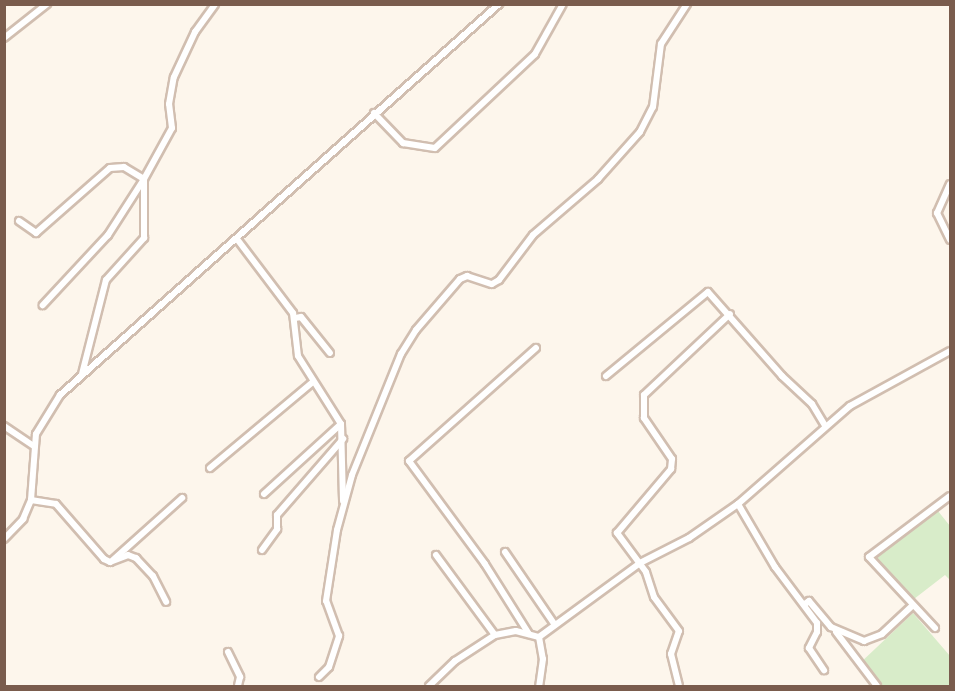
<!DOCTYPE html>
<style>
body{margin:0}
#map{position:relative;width:955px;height:691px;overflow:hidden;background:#fdf6ec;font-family:Karla,sans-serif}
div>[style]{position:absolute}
.green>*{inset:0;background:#d8ecc9}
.roads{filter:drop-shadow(2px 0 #d1beb0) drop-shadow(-2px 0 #d1beb0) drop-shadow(0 2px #d1beb0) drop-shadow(0 -2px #d1beb0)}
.minor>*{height:6px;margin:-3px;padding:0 3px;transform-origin:3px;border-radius:3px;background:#fff}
span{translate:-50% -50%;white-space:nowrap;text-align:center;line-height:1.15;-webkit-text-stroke:6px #fffaf3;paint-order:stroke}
.frame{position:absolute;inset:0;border:6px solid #7a5c4d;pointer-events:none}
</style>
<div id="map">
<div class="green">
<div style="clip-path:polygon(938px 511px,950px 526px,950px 580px,945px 575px,914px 599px,873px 556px)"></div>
<div style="clip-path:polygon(913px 613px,950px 656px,950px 686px,875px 686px,858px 665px)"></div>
</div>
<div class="roads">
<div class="minor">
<div style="left:4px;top:38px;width:55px;rotate:-38.3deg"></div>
<div style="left:374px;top:113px;width:42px;rotate:46deg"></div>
<div style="left:403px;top:143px;width:32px;rotate:9deg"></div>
<div style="left:435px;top:148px;width:137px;rotate:-43.2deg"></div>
<div style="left:535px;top:54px;width:57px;rotate:-60.8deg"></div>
<div style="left:950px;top:184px;width:32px;rotate:114deg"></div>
<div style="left:937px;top:213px;width:30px;rotate:64deg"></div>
<div style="left:19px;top:221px;width:21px;rotate:35deg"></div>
<div style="left:36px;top:233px;width:98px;rotate:-41.3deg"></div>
<div style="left:110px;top:168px;width:14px;rotate:-4deg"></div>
<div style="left:124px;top:167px;width:23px;rotate:31deg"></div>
<div style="left:144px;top:179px;width:67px;rotate:122.7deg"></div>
<div style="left:108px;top:235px;width:96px;rotate:132.9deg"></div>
<div style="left:237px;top:239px;width:93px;rotate:52.9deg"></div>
<div style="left:293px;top:313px;width:43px;rotate:83.4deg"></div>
<div style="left:298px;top:356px;width:80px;rotate:57.7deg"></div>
<div style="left:341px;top:424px;width:77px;rotate:88.5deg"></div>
<div style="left:295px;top:318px;width:6px;rotate:-9deg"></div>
<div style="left:301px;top:317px;width:46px;rotate:51.1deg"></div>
<div style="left:82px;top:374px;width:97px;rotate:-75.7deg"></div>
<div style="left:106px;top:280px;width:57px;rotate:-47.9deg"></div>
<div style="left:144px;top:238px;width:59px;rotate:-90deg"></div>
<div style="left:144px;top:179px;width:58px;rotate:-61.2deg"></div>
<div style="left:172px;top:128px;width:24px;rotate:-97deg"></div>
<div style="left:169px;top:104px;width:27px;rotate:-80deg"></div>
<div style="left:174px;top:77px;width:50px;rotate:-65deg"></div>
<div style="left:195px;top:32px;width:34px;rotate:-54deg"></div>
<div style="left:606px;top:376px;width:132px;rotate:-39.5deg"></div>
<div style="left:708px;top:292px;width:112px;rotate:48.6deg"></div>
<div style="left:782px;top:376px;width:41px;rotate:43deg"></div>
<div style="left:812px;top:404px;width:26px;rotate:59deg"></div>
<div style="left:4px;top:426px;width:36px;rotate:34deg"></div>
<div style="left:210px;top:468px;width:134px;rotate:-39.9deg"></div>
<div style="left:264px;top:494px;width:104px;rotate:-42.3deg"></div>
<div style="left:31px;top:500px;width:25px;rotate:9deg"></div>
<div style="left:56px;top:504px;width:73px;rotate:48.9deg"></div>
<div style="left:104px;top:559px;width:7px;rotate:27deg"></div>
<div style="left:110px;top:562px;width:19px;rotate:-21deg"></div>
<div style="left:128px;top:555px;width:9px;rotate:21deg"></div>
<div style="left:136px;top:558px;width:25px;rotate:47deg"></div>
<div style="left:153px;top:576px;width:29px;rotate:63deg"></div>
<div style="left:738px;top:504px;width:73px;rotate:59.6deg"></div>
<div style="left:775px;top:567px;width:70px;rotate:53.1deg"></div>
<div style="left:817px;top:623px;width:9px;rotate:90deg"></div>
<div style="left:817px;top:632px;width:18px;rotate:117deg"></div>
<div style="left:809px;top:648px;width:27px;rotate:56deg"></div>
<div style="left:4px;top:539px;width:28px;rotate:-46deg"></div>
<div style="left:23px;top:519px;width:21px;rotate:-67deg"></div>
<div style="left:31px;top:500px;width:66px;rotate:-85.7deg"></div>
<div style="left:36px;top:434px;width:46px;rotate:-58.4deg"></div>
<div style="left:60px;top:395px;width:588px;rotate:-41.69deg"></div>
<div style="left:262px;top:550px;width:26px;rotate:-54deg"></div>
<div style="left:277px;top:529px;width:14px;rotate:-90deg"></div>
<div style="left:277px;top:515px;width:101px;rotate:-49deg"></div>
<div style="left:505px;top:552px;width:88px;rotate:55.6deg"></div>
<div style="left:436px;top:555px;width:99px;rotate:53.6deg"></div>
<div style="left:113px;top:560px;width:93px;rotate:-41.9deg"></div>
<div style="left:805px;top:604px;width:5px;rotate:-37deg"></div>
<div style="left:809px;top:601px;width:34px;rotate:50deg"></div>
<div style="left:831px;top:627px;width:36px;rotate:23deg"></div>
<div style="left:864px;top:641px;width:19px;rotate:-21deg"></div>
<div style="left:882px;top:634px;width:41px;rotate:-43deg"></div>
<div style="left:935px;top:628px;width:97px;rotate:-132.9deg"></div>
<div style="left:869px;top:557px;width:101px;rotate:-37deg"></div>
<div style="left:836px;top:632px;width:68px;rotate:52.8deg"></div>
<div style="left:529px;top:634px;width:83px;rotate:-122.2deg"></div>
<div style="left:485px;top:564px;width:128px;rotate:-126.4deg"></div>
<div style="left:409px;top:461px;width:170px;rotate:-41.7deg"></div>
<div style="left:539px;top:637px;width:22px;rotate:80deg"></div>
<div style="left:543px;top:659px;width:27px;rotate:98deg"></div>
<div style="left:228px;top:652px;width:28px;rotate:64deg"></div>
<div style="left:240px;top:677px;width:9px;rotate:103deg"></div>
<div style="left:319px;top:677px;width:14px;rotate:-45deg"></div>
<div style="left:329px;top:667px;width:33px;rotate:-72deg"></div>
<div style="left:339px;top:636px;width:37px;rotate:-110deg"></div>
<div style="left:326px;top:601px;width:72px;rotate:-81.2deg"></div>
<div style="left:337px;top:530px;width:57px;rotate:-74.7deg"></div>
<div style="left:352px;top:475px;width:131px;rotate:-68deg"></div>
<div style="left:401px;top:354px;width:28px;rotate:-58deg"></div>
<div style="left:416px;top:330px;width:67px;rotate:-49.2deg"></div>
<div style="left:460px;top:279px;width:8px;rotate:-23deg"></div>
<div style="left:467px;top:276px;width:26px;rotate:18deg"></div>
<div style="left:492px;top:284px;width:8px;rotate:-30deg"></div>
<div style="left:499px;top:280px;width:56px;rotate:-52.9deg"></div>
<div style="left:533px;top:235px;width:86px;rotate:-40.7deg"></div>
<div style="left:598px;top:179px;width:63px;rotate:-48.2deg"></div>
<div style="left:640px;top:132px;width:28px;rotate:-63deg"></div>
<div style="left:653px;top:107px;width:64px;rotate:-82.8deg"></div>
<div style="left:661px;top:44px;width:48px;rotate:-57deg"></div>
<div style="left:429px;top:686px;width:36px;rotate:-44deg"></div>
<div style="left:455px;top:661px;width:48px;rotate:-33deg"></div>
<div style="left:495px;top:635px;width:21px;rotate:-11deg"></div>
<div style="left:516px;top:631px;width:24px;rotate:15deg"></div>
<div style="left:539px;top:637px;width:125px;rotate:-36.2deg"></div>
<div style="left:640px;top:563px;width:55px;rotate:-27deg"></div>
<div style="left:689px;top:538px;width:60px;rotate:-34.8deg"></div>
<div style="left:738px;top:504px;width:149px;rotate:-41.2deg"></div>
<div style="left:850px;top:406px;width:114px;rotate:-28.8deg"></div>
<div style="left:679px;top:686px;width:33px;rotate:-104deg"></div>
<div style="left:671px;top:654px;width:24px;rotate:-71deg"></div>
<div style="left:679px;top:631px;width:42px;rotate:-126.3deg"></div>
<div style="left:654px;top:597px;width:26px;rotate:-108deg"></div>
<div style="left:646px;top:572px;width:49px;rotate:-126.6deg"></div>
<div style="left:617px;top:533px;width:84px;rotate:-49.8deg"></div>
<div style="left:671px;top:469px;width:10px;rotate:-84deg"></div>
<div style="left:672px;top:459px;width:50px;rotate:-124.3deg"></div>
<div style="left:644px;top:418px;width:23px;rotate:-90deg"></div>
<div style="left:644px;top:395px;width:118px;rotate:-43.3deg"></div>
</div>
</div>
<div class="frame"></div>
</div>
